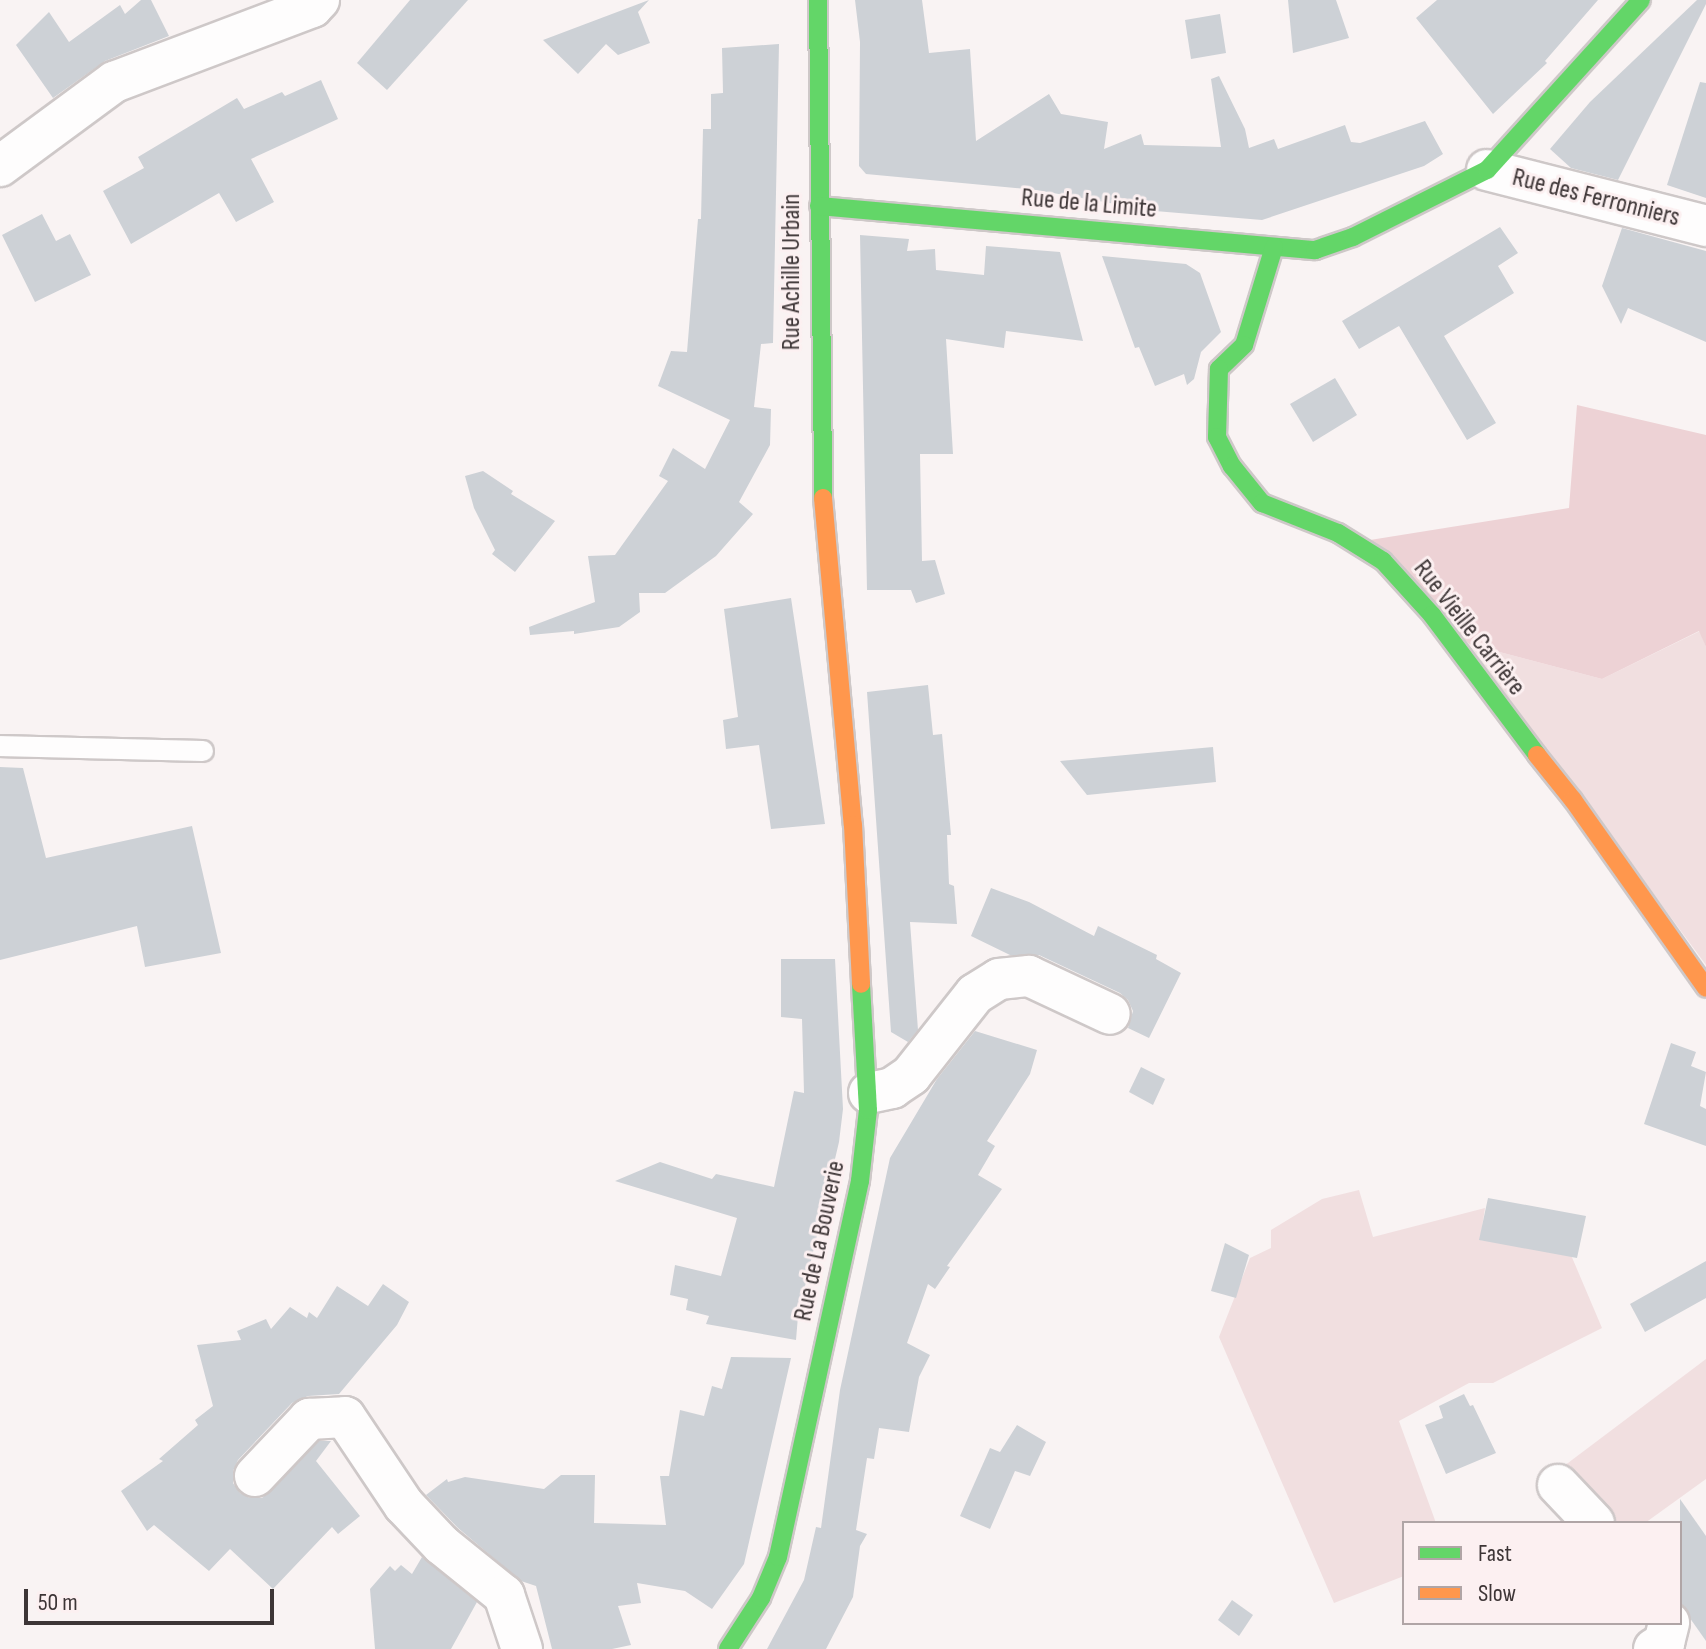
<!DOCTYPE html>
<meta charset="utf-8">
<style>
body{margin:0}
#map{position:relative;width:1706px;height:1649px;overflow:hidden;background:#f9f3f3;font-family:"Sofia Sans Condensed",sans-serif}
div>[style]{position:absolute}
.green>*{inset:0;background:#f1dfe0}
.forest>*{inset:0;background:#edd2d5}
.building>*{inset:0;background:#cdd1d6}
.roads{filter:drop-shadow(2px 0 #cec8c8) drop-shadow(-2px 0 #cec8c8) drop-shadow(0 2px #cec8c8) drop-shadow(0 -2px #cec8c8)}
.lane>*{height:20px;margin:-10px;padding:0 10px;transform-origin:10px;border-radius:10px;background:#fefdfd}
.street>*{height:40px;margin:-20px;padding:0 20px;transform-origin:20px;border-radius:20px;background:#fefdfd}
.fast>*{height:18px;margin:-9px;padding:0 9px;transform-origin:9px;border-radius:9px;background:#63d668}
.slow>*{height:18px;margin:-9px;padding:0 9px;transform-origin:9px;border-radius:9px;background:#ff974d}
span{translate:-50% -50%;white-space:nowrap;text-align:center;line-height:1.15;-webkit-text-stroke:6px #fcf0f1;paint-order:stroke}
.street-label{font-size:26px;color:#3d3536}
.legend{position:absolute;left:1402px;top:1521px;width:280px;height:104px;box-sizing:border-box;background:#fcf0f1;border:2px solid #b0a5a6;margin:0;padding:10px 14px;list-style:none;font-size:24px;color:#3d3536}
.legend li{display:flex;align-items:center;gap:16px;height:40px}
.legend b{width:40px;border:2px solid #b0a5a6}
.scale{position:absolute;left:24px;top:1589px;width:250px;height:36px;box-sizing:border-box;border:4px solid #3d3536;border-top:0;padding-left:10px;font-size:24px;line-height:28px;white-space:nowrap;color:#3d3536;-webkit-text-stroke:6px #fcf0f1;paint-order:stroke}
</style>
<div id="map">
<div class="green">
<div style="clip-path:polygon(1700px 631px,1706px 647px,1706px 965px,1469px 644px,1602px 679px)"></div>
<div style="clip-path:polygon(1359px 1190px,1373px 1237px,1485px 1208px,1480px 1240px,1513px 1243px,1571px 1255px,1602px 1328px,1493px 1383px,1469px 1383px,1399px 1421px,1436px 1523px,1404px 1523px,1404px 1576px,1334px 1603px,1219px 1337px,1250px 1258px,1271px 1248px,1271px 1230px,1322px 1199px)"></div>
<div style="clip-path:polygon(1706px 1359px,1706px 1479px,1645px 1523px,1609px 1523px,1560px 1469px)"></div>
</div>
<div class="forest">
<div style="clip-path:polygon(1577px 405px,1706px 435px,1706px 647px,1699px 631px,1602px 679px,1469px 644px,1370px 540px,1569px 508px)"></div>
</div>
<div class="building">
<div style="clip-path:polygon(141px 0,151px 0,169px 36px,105px 61px,53px 98px,16px 45px,49px 12px,69px 42px,120px 5px,125px 14px)"></div>
<div style="clip-path:polygon(410px 0,468px 0,387px 90px,357px 63px)"></div>
<div style="clip-path:polygon(649px 0,638px 12px,650px 43px,618px 55px,606px 44px,578px 74px,543px 40px)"></div>
<div style="clip-path:polygon(855px 0,922px 0,929px 53px,970px 49px,976px 141px,1049px 94px,1061px 114px,1108px 122px,1104px 149px,1141px 134px,1144px 145px,1221px 147px,1211px 79px,1219px 76px,1245px 129px,1249px 148px,1274px 139px,1278px 149px,1345px 125px,1351px 142px,1360px 143px,1425px 121px,1443px 154px,1424px 166px,1262px 220px,1155px 211px,1036px 190px,866px 174px,859px 166px,860px 42px)"></div>
<div style="clip-path:polygon(1288px 0,1336px 0,1349px 38px,1293px 53px)"></div>
<div style="clip-path:polygon(1437px 0,1598px 0,1545px 61px,1547px 63px,1493px 114px,1416px 18px)"></div>
<div style="clip-path:polygon(1697px 0,1706px 0,1706px 4px,1618px 180px,1571px 168px,1550px 149px,1590px 102px)"></div>
<div style="clip-path:polygon(1220px 14px,1226px 53px,1191px 59px,1185px 20px)"></div>
<div style="clip-path:polygon(779px 44px,773px 343px,761px 344px,754px 407px,771px 409px,770px 445px,739px 502px,753px 514px,716px 556px,665px 593px,639px 593px,640px 612px,619px 627px,574px 634px,574px 631px,530px 635px,529px 627px,595px 602px,588px 556px,615px 555px,668px 481px,659px 476px,673px 448px,705px 469px,730px 420px,658px 386px,671px 351px,687px 352px,698px 219px,701px 219px,703px 129px,711px 129px,711px 94px,723px 93px,722px 48px)"></div>
<div style="clip-path:polygon(321px 80px,338px 119px,251px 159px,274px 202px,236px 222px,219px 193px,131px 244px,103px 191px,144px 168px,138px 157px,237px 98px,244px 109px,282px 92px,285px 96px)"></div>
<div style="clip-path:polygon(1700px 82px,1706px 83px,1706px 198px,1667px 185px)"></div>
<div style="clip-path:polygon(42px 214px,56px 241px,70px 234px,91px 275px,35px 302px,2px 235px)"></div>
<div style="clip-path:polygon(1500px 227px,1518px 253px,1498px 266px,1514px 293px,1444px 336px,1496px 423px,1467px 440px,1399px 326px,1359px 349px,1342px 321px)"></div>
<div style="clip-path:polygon(1622px 228px,1706px 251px,1706px 342px,1628px 308px,1621px 324px,1602px 286px)"></div>
<div style="clip-path:polygon(860px 235px,909px 239px,907px 251px,935px 249px,936px 270px,984px 275px,986px 246px,1060px 252px,1083px 341px,1006px 331px,1004px 348px,946px 339px,953px 454px,920px 454px,922px 561px,935px 560px,945px 594px,916px 603px,911px 590px,867px 590px)"></div>
<div style="clip-path:polygon(1102px 256px,1186px 264px,1200px 273px,1221px 332px,1201px 352px,1194px 379px,1187px 385px,1184px 374px,1155px 386px,1139px 347px,1135px 348px)"></div>
<div style="clip-path:polygon(1335px 378px,1357px 415px,1313px 442px,1290px 404px)"></div>
<div style="clip-path:polygon(483px 471px,513px 491px,511px 494px,555px 521px,515px 572px,492px 554px,495px 550px,474px 508px,465px 476px)"></div>
<div style="clip-path:polygon(791px 598px,825px 824px,771px 829px,759px 745px,726px 749px,723px 720px,738px 717px,724px 609px)"></div>
<div style="clip-path:polygon(928px 685px,933px 735px,942px 734px,951px 835px,947px 835px,949px 884px,954px 886px,957px 924px,910px 922px,918px 1030px,908px 1042px,891px 1032px,867px 692px)"></div>
<div style="clip-path:polygon(1213px 747px,1216px 782px,1087px 795px,1060px 761px)"></div>
<div style="clip-path:polygon(0 767px,23px 768px,46px 858px,192px 826px,221px 953px,145px 967px,137px 926px,0 960px)"></div>
<div style="clip-path:polygon(991px 888px,1029px 902px,1094px 936px,1098px 926px,1157px 955px,1156px 959px,1181px 973px,1149px 1038px,1128px 1028px,1133px 1011px,1128px 1000px,1120px 993px,1039px 955px,1010px 955px,971px 936px)"></div>
<div style="clip-path:polygon(781px 959px,835px 959px,843px 1109px,839px 1142px,798px 1316px,796px 1340px,706px 1324px,709px 1316px,686px 1310px,688px 1299px,670px 1295px,675px 1265px,721px 1276px,737px 1218px,615px 1181px,660px 1162px,712px 1179px,716px 1174px,774px 1187px,794px 1091px,804px 1093px,802px 1019px,781px 1017px)"></div>
<div style="clip-path:polygon(975px 1031px,1037px 1050px,1030px 1074px,987px 1141px,995px 1146px,978px 1175px,1002px 1189px,947px 1266px,950px 1267px,935px 1289px,928px 1284px,907px 1343px,930px 1355px,919px 1377px,909px 1432px,879px 1428px,874px 1459px,867px 1458px,856px 1530px,867px 1534px,860px 1546px,853px 1597px,826px 1649px,767px 1649px,804px 1580px,816px 1527px,821px 1528px,840px 1390px,890px 1158px,937px 1079px)"></div>
<div style="clip-path:polygon(1671px 1043px,1696px 1052px,1691px 1066px,1706px 1072px,1700px 1106px,1706px 1109px,1706px 1146px,1644px 1124px)"></div>
<div style="clip-path:polygon(1141px 1067px,1165px 1079px,1153px 1105px,1129px 1092px)"></div>
<div style="clip-path:polygon(1488px 1198px,1586px 1216px,1577px 1258px,1479px 1240px)"></div>
<div style="clip-path:polygon(1225px 1243px,1249px 1255px,1236px 1298px,1211px 1291px)"></div>
<div style="clip-path:polygon(1706px 1261px,1706px 1298px,1645px 1332px,1630px 1304px)"></div>
<div style="clip-path:polygon(383px 1284px,409px 1302px,397px 1325px,339px 1394px,308px 1396px,292px 1403px,238px 1460px,233px 1471px,233px 1483px,240px 1493px,250px 1498px,262px 1498px,319px 1441px,331px 1441px,316px 1461px,360px 1516px,338px 1534px,332px 1527px,273px 1589px,230px 1549px,209px 1571px,154px 1525px,147px 1531px,121px 1491px,163px 1461px,159px 1459px,198px 1425px,195px 1420px,213px 1406px,197px 1345px,241px 1340px,237px 1331px,266px 1319px,271px 1329px,290px 1307px,307px 1318px,309px 1312px,317px 1318px,337px 1286px,368px 1306px)"></div>
<div style="clip-path:polygon(731px 1357px,791px 1358px,744px 1564px,712px 1609px,685px 1591px,637px 1583px,641px 1603px,618px 1606px,631px 1645px,612px 1649px,552px 1649px,536px 1586px,521px 1581px,458px 1528px,426px 1495px,447px 1479px,448px 1482px,465px 1477px,544px 1489px,561px 1475px,595px 1475px,594px 1523px,666px 1525px,660px 1476px,669px 1476px,680px 1410px,704px 1416px,712px 1386px,722px 1389px)"></div>
<div style="clip-path:polygon(1464px 1394px,1470px 1406px,1473px 1405px,1496px 1453px,1446px 1474px,1425px 1425px,1443px 1418px,1439px 1406px)"></div>
<div style="clip-path:polygon(1017px 1425px,1046px 1442px,1030px 1476px,1015px 1471px,990px 1529px,960px 1516px,990px 1448px,1000px 1452px)"></div>
<div style="clip-path:polygon(1680px 1499px,1706px 1536px,1706px 1641px,1680px 1604px)"></div>
<div style="clip-path:polygon(422px 1557px,477px 1602px,451px 1649px,375px 1649px,370px 1589px,390px 1566px,395px 1571px,401px 1565px,412px 1574px)"></div>
<div style="clip-path:polygon(1232px 1600px,1253px 1615px,1239px 1636px,1218px 1620px)"></div>
</div>
<div class="roads">
<div class="lane">
<div style="left:0;top:746px;width:203px;rotate:1.4deg"></div>
</div>
<div class="street">
<div style="left:0;top:166px;width:142px;rotate:-36.4deg"></div>
<div style="left:114px;top:82px;width:212px;rotate:-20.7deg"></div>
<div style="left:312px;top:7px;width:10px;rotate:-45deg"></div>
<div style="left:1487px;top:170px;width:226px;rotate:14.3deg"></div>
<div style="left:869px;top:1093px;width:24px;rotate:-12deg"></div>
<div style="left:892px;top:1088px;width:23px;rotate:-34deg"></div>
<div style="left:911px;top:1075px;width:103px;rotate:-51.7deg"></div>
<div style="left:975px;top:994px;width:28px;rotate:-32deg"></div>
<div style="left:999px;top:979px;width:30px;rotate:-6deg"></div>
<div style="left:1029px;top:976px;width:89px;rotate:25.1deg"></div>
<div style="left:255px;top:1476px;width:79px;rotate:-46.5deg"></div>
<div style="left:309px;top:1419px;width:36px;rotate:-3deg"></div>
<div style="left:345px;top:1417px;width:106px;rotate:56.2deg"></div>
<div style="left:404px;top:1505px;width:55px;rotate:46.5deg"></div>
<div style="left:442px;top:1545px;width:80px;rotate:38.9deg"></div>
<div style="left:504px;top:1595px;width:57px;rotate:71.6deg"></div>
<div style="left:1558px;top:1485px;width:52px;rotate:46.5deg"></div>
<div style="left:1654px;top:1649px;width:12px;rotate:-31deg"></div>
<div style="left:1664px;top:1643px;width:21px;rotate:-76deg"></div>
</div>
<div class="fast">
<div style="left:818px;top:0;width:498px;rotate:89.4deg"></div>
<div style="left:819px;top:206px;width:498px;rotate:5.1deg"></div>
<div style="left:1315px;top:250px;width:40px;rotate:-18.9deg"></div>
<div style="left:1353px;top:237px;width:150px;rotate:-26.6deg"></div>
<div style="left:1487px;top:170px;width:229px;rotate:-47.8deg"></div>
<div style="left:1274px;top:247px;width:102px;rotate:107deg"></div>
<div style="left:1244px;top:345px;width:35px;rotate:136deg"></div>
<div style="left:1219px;top:369px;width:68px;rotate:91.7deg"></div>
<div style="left:1217px;top:437px;width:33px;rotate:63deg"></div>
<div style="left:1232px;top:466px;width:48px;rotate:51deg"></div>
<div style="left:1262px;top:503px;width:82px;rotate:21.5deg"></div>
<div style="left:1338px;top:533px;width:53px;rotate:31.9deg"></div>
<div style="left:1383px;top:561px;width:73px;rotate:47.8deg"></div>
<div style="left:1432px;top:615px;width:175px;rotate:53.1deg"></div>
<div style="left:728px;top:1649px;width:61px;rotate:-57.1deg"></div>
<div style="left:761px;top:1598px;width:44px;rotate:-67.5deg"></div>
<div style="left:778px;top:1557px;width:385px;rotate:-77.7deg"></div>
<div style="left:860px;top:1181px;width:71px;rotate:-83.6deg"></div>
<div style="left:868px;top:1110px;width:126px;rotate:-93.2deg"></div>
</div>
<div class="slow">
<div style="left:823px;top:498px;width:328px;rotate:84.8deg"></div>
<div style="left:853px;top:825px;width:159px;rotate:87.1deg"></div>
<div style="left:1537px;top:755px;width:58px;rotate:51.3deg"></div>
<div style="left:1573px;top:800px;width:230px;rotate:54.7deg"></div>
</div>
</div>
<div class="street-label">
<span style="left:1596px;top:198px;rotate:14deg">Rue des Ferronniers</span>
<span style="left:1089px;top:204px;rotate:5deg">Rue de la Limite</span>
<span style="left:792px;top:272px;rotate:-90deg">Rue Achille Urbain</span>
<span style="left:1469px;top:628px;rotate:52deg">Rue Vieille Carrière</span>
<span style="left:820px;top:1241px;rotate:-78deg">Rue de La Bouverie</span>
</div>
<ul class="legend">
<li><b style="height:10px;background:#63d668"></b>Fast</li>
<li><b style="height:10px;background:#ff974d"></b>Slow</li>
</ul>
<div class="scale">50 m</div>
</div>
